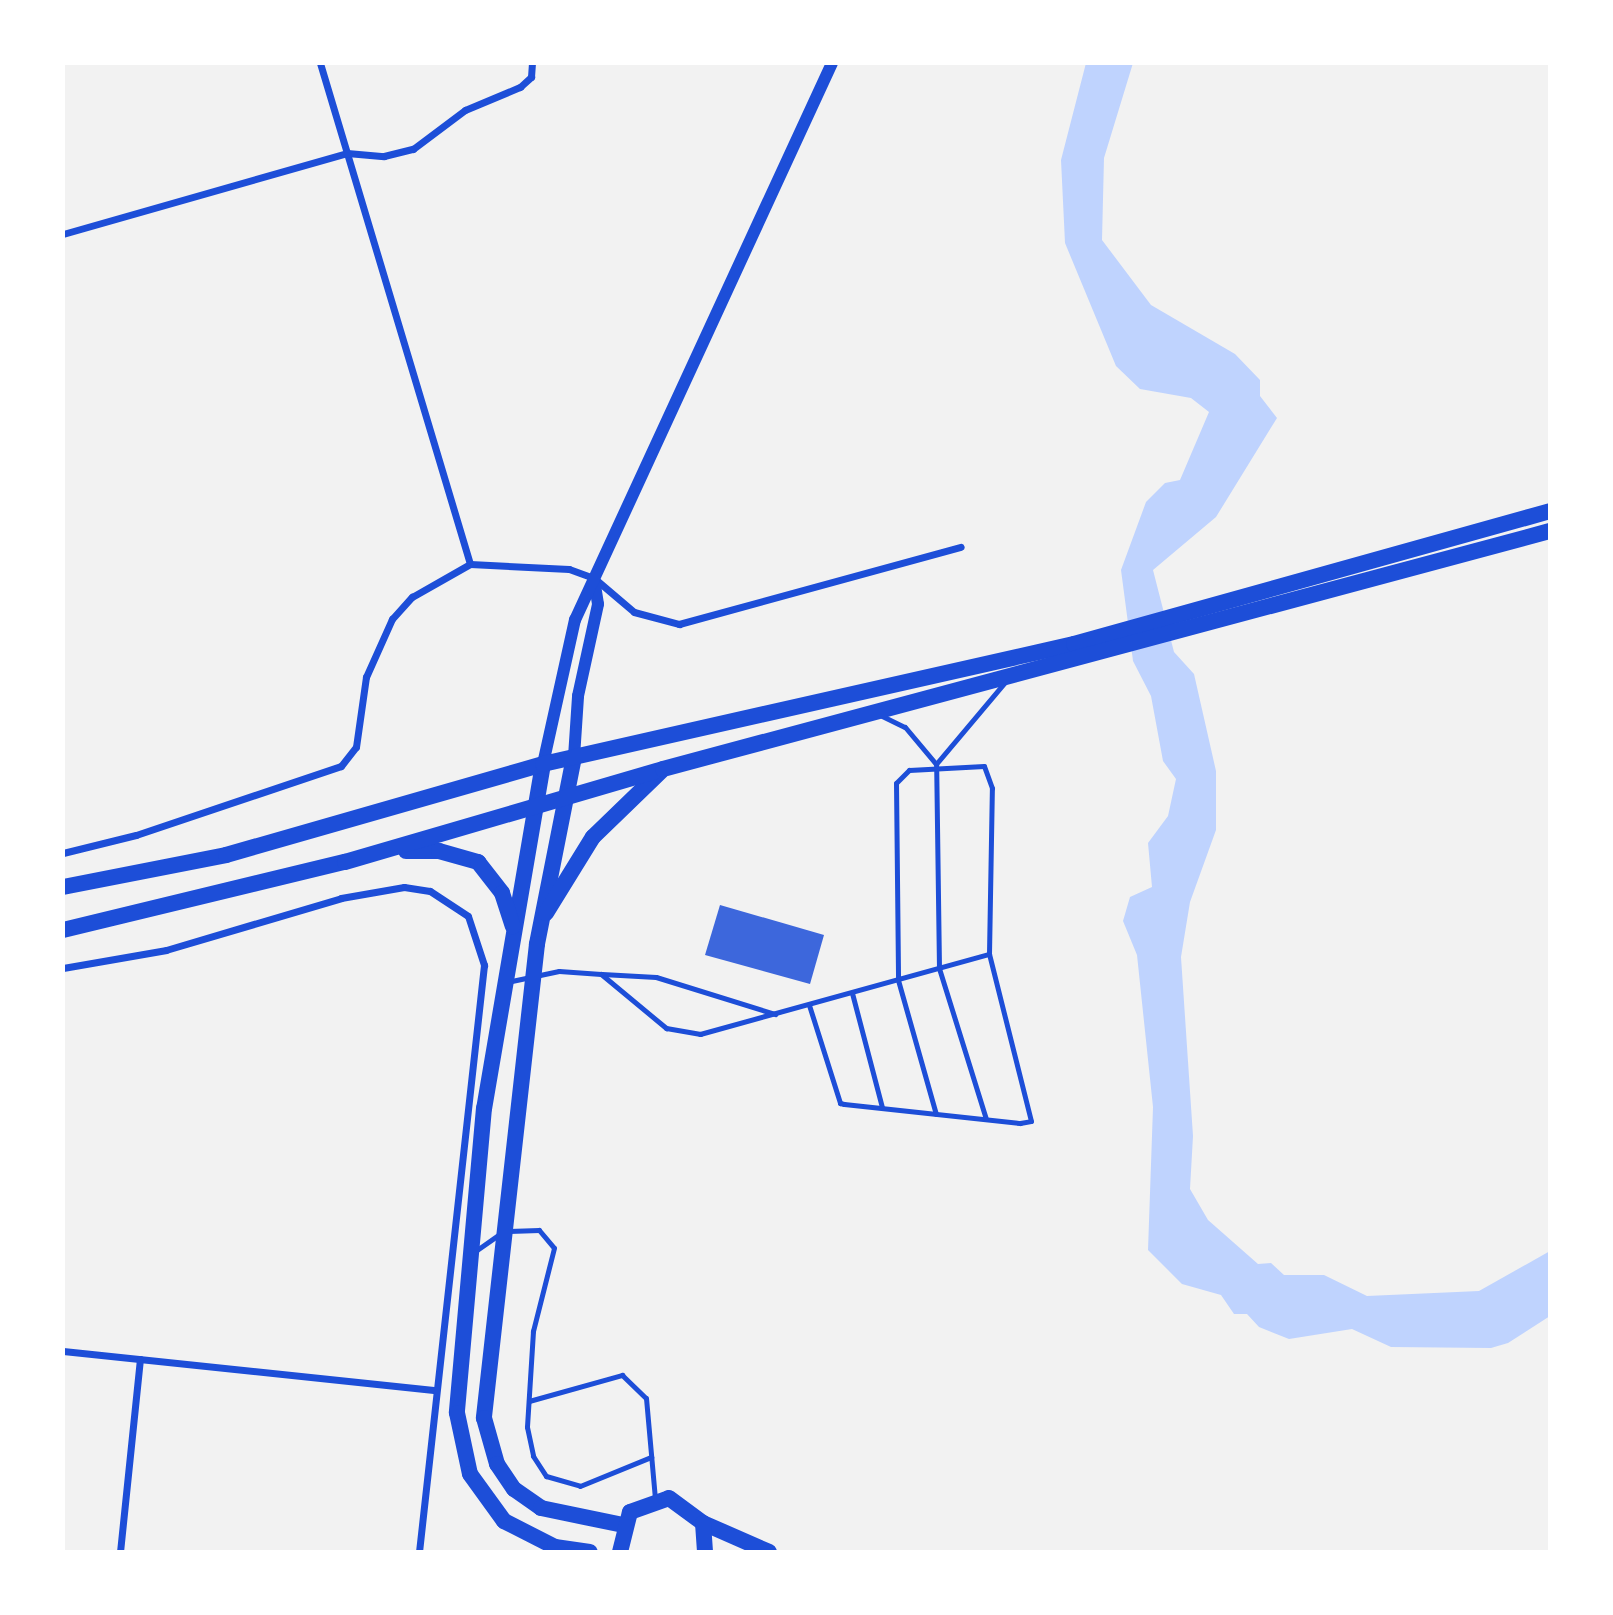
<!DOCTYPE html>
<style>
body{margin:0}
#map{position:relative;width:1613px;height:1615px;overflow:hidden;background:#f2f2f2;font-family:Lora,serif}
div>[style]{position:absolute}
.water>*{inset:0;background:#bfd3fe}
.building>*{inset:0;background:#3d67dc}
.service>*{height:5px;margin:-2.5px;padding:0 2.5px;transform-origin:2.5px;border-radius:2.5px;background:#1d4ed8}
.minor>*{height:7px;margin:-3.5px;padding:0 3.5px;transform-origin:3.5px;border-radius:3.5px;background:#1d4ed8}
.tertiary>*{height:12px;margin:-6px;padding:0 6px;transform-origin:6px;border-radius:6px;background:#1d4ed8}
.primary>*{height:16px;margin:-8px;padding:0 8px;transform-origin:8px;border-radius:8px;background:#1d4ed8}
span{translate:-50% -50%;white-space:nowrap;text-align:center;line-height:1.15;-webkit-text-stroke:7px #fff;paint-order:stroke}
.frame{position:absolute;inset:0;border:65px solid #fff;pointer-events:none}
</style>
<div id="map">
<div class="water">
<div style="clip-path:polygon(1086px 63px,1133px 63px,1104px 158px,1102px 240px,1151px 305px,1235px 354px,1260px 380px,1260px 396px,1277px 418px,1216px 517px,1153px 570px,1174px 652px,1194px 674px,1216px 771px,1216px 830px,1190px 902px,1181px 957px,1193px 1136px,1190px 1189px,1208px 1220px,1258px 1264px,1271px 1263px,1284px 1275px,1324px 1275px,1367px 1296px,1479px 1291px,1550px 1251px,1550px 1316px,1508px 1343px,1491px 1348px,1391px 1347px,1352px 1329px,1289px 1339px,1259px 1327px,1247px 1314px,1234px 1314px,1221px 1295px,1182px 1284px,1148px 1250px,1153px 1107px,1137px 955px,1123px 921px,1130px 897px,1152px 887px,1148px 843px,1168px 816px,1176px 779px,1163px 761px,1151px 696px,1133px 661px,1121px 570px,1146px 502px,1165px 483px,1180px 480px,1209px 412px,1191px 398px,1140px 389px,1116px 366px,1065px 243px,1061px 160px)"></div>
</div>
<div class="building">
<div style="clip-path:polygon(720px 905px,824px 935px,810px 984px,705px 955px)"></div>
</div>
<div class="service">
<div style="left:882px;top:716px;width:25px;rotate:26deg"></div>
<div style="left:905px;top:727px;width:48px;rotate:50deg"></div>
<div style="left:602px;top:974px;width:54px;rotate:3.2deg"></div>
<div style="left:656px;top:977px;width:125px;rotate:17.3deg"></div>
<div style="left:507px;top:982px;width:53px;rotate:-11.9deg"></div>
<div style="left:559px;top:971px;width:42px;rotate:4.1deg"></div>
<div style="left:601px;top:974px;width:85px;rotate:39.7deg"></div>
<div style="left:666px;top:1028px;width:35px;rotate:10deg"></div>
<div style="left:700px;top:1034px;width:300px;rotate:-15.5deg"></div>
<div style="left:852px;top:993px;width:118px;rotate:75.3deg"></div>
<div style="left:809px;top:1005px;width:103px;rotate:72.4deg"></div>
<div style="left:840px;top:1103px;width:4px;rotate:14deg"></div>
<div style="left:844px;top:1104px;width:177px;rotate:6.2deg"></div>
<div style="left:1020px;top:1123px;width:11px;rotate:-10deg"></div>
<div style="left:1031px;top:1121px;width:172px;rotate:-104.1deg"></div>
<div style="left:989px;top:954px;width:166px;rotate:-89deg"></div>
<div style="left:992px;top:788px;width:23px;rotate:-110deg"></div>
<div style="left:984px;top:766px;width:75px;rotate:176.9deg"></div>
<div style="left:909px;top:770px;width:18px;rotate:135deg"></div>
<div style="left:896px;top:783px;width:197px;rotate:89.4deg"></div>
<div style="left:898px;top:980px;width:139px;rotate:74.2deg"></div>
<div style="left:986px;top:1119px;width:158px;rotate:-107.3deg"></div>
<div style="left:939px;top:968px;width:204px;rotate:-90.8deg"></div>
<div style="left:936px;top:764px;width:107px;rotate:-49.9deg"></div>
<div style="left:509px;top:1231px;width:30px;rotate:-2deg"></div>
<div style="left:539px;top:1230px;width:23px;rotate:50deg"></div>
<div style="left:554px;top:1248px;width:86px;rotate:104.2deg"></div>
<div style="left:533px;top:1331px;width:96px;rotate:93.6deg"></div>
<div style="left:527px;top:1427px;width:30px;rotate:78deg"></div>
<div style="left:533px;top:1456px;width:24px;rotate:57deg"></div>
<div style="left:546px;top:1476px;width:35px;rotate:16deg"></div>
<div style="left:580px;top:1486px;width:77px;rotate:-22.2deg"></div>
<div style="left:474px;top:1252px;width:32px;rotate:-35deg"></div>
<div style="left:529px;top:1401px;width:97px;rotate:-15.6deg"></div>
<div style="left:622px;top:1375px;width:33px;rotate:44deg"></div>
<div style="left:646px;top:1398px;width:100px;rotate:84.9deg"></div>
</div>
<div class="minor">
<div style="left:320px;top:63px;width:523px;rotate:73.33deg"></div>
<div style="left:63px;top:234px;width:295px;rotate:-15.9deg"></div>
<div style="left:347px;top:153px;width:37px;rotate:5deg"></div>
<div style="left:384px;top:156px;width:30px;rotate:-14deg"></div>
<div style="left:413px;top:149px;width:65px;rotate:-36.9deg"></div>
<div style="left:465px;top:110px;width:60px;rotate:-22.7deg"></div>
<div style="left:520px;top:87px;width:15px;rotate:-42deg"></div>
<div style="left:531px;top:77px;width:14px;rotate:-86deg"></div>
<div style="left:63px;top:853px;width:75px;rotate:-13.9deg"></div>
<div style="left:136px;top:835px;width:216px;rotate:-18.6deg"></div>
<div style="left:341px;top:766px;width:24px;rotate:-52deg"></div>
<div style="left:356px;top:747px;width:71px;rotate:-81.9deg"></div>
<div style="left:366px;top:677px;width:64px;rotate:-65.9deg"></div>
<div style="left:392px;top:619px;width:30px;rotate:-48deg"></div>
<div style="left:412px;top:597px;width:67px;rotate:-29.6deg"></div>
<div style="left:470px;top:564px;width:99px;rotate:2.9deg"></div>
<div style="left:569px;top:569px;width:27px;rotate:20deg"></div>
<div style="left:594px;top:578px;width:52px;rotate:40.4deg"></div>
<div style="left:634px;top:612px;width:47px;rotate:14.9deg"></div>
<div style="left:679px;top:624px;width:292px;rotate:-15.3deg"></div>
<div style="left:63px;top:968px;width:105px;rotate:-9.9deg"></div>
<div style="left:166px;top:950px;width:183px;rotate:-16.5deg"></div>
<div style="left:341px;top:898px;width:64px;rotate:-9.9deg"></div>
<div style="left:404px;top:887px;width:26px;rotate:9deg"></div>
<div style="left:430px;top:891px;width:45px;rotate:33.3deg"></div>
<div style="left:468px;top:916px;width:52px;rotate:71.9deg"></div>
<div style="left:484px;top:965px;width:591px;rotate:96.32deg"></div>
<div style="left:63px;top:1351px;width:375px;rotate:6deg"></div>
<div style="left:120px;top:1552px;width:194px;rotate:-84.1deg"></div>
</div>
<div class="tertiary">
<div style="left:574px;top:757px;width:61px;rotate:-86.2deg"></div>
<div style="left:578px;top:696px;width:94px;rotate:-77.7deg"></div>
<div style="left:598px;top:604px;width:26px;rotate:-99deg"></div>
<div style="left:543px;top:764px;width:148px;rotate:-77.5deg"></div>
<div style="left:575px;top:620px;width:613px;rotate:-65.23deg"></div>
</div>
<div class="primary">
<div style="left:574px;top:757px;width:191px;rotate:101.2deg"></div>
<div style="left:537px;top:944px;width:477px;rotate:96.4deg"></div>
<div style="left:484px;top:1418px;width:48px;rotate:74.2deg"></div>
<div style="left:497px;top:1464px;width:30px;rotate:56deg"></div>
<div style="left:514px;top:1489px;width:33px;rotate:35deg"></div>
<div style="left:541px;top:1508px;width:84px;rotate:11.7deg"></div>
<div style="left:543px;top:764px;width:349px;rotate:99.7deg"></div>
<div style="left:484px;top:1108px;width:306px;rotate:95.1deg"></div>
<div style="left:457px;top:1413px;width:62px;rotate:78deg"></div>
<div style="left:470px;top:1474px;width:58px;rotate:54.1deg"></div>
<div style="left:504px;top:1521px;width:57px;rotate:27deg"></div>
<div style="left:555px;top:1547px;width:35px;rotate:8deg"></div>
<div style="left:406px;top:851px;width:33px"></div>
<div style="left:439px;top:851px;width:41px;rotate:15.8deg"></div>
<div style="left:478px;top:862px;width:39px;rotate:52deg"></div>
<div style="left:502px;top:893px;width:35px;rotate:72deg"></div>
<div style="left:63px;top:887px;width:166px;rotate:-11.1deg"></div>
<div style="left:226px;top:855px;width:330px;rotate:-16deg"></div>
<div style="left:543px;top:764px;width:544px;rotate:-12.73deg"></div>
<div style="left:1074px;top:644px;width:494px;rotate:-15.6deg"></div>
<div style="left:546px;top:913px;width:89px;rotate:-58.3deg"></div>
<div style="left:593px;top:837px;width:95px;rotate:-44.1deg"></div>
<div style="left:63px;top:930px;width:290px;rotate:-13.6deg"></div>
<div style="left:345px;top:862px;width:331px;rotate:-16.3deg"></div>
<div style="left:663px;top:769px;width:918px;rotate:-15.02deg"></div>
<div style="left:703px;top:1523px;width:72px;rotate:23.7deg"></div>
<div style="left:620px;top:1552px;width:41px;rotate:-76deg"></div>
<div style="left:630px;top:1512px;width:41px;rotate:-19.7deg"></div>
<div style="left:669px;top:1498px;width:42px;rotate:36.3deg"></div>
<div style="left:703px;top:1523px;width:29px;rotate:86deg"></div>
</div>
<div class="frame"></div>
</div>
